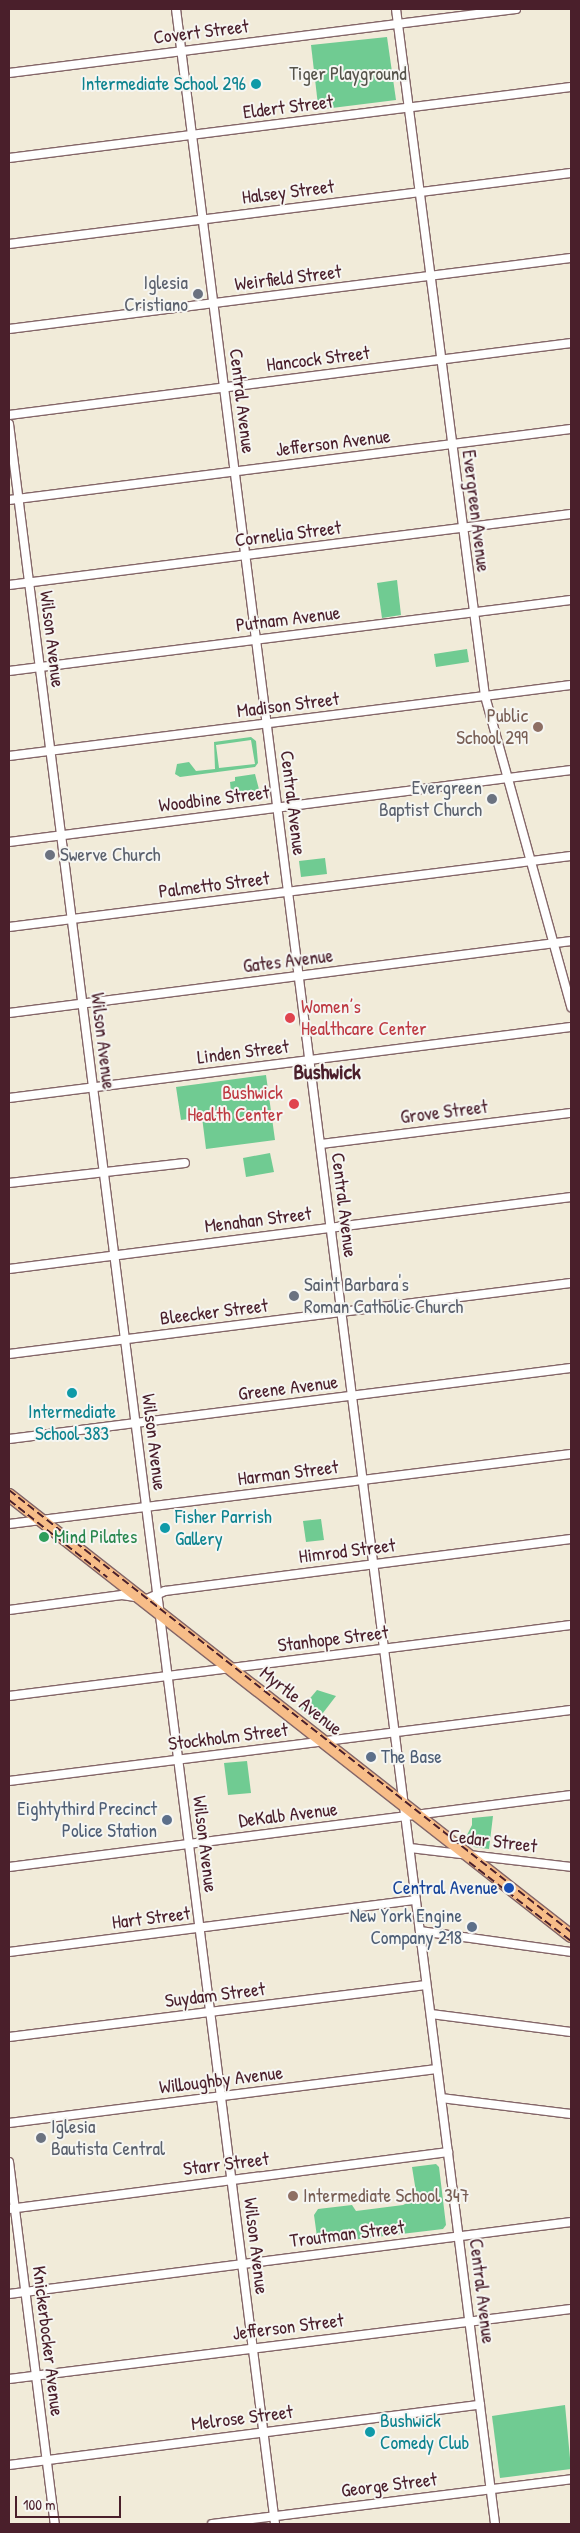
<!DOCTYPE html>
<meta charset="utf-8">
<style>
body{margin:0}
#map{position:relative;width:580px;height:2533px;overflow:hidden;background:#f1ebd9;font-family:"Patrick Hand",sans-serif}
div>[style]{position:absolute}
.green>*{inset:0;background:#70cb92}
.roads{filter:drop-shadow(1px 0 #846668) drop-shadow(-1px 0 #846668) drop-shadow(0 1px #846668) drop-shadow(0 -1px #846668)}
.street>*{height:8px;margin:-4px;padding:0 4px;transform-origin:4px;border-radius:4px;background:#fff}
.primary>*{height:12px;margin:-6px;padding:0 6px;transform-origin:6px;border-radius:6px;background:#f7bd88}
.rail>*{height:2px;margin-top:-1px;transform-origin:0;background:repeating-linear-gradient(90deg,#4a1f2b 0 8px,transparent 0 12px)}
.dots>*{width:14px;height:14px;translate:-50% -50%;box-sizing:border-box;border:2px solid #f6f6f2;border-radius:50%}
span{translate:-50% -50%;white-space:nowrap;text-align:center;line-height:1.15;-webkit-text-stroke:4px #f6f6f2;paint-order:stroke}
.street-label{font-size:19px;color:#4a1f2b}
.park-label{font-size:19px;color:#55534a}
.culture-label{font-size:19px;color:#0d838f}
.right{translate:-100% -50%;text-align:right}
.left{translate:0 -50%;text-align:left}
.worship-label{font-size:19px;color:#5b616d}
.education-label{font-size:19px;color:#785e54}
.health-label{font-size:19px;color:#be3a42}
.leisure-label{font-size:19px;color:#27864d}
.service-label{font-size:19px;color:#4e5e75}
.transit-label{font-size:19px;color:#164399}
.quarter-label{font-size:21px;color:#4a1f2b;font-weight:700}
.frame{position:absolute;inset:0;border:10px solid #4a1f2b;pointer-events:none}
.scale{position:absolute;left:15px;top:2496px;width:106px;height:22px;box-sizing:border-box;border:2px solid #4a1f2b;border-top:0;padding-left:6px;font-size:15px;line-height:18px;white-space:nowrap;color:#4a1f2b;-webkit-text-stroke:4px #f6f6f2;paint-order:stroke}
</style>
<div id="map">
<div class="green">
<div style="clip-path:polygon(387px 37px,396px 100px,324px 109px,318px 105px,311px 45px)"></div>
<div style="clip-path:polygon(397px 580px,401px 615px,382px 618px,377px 583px)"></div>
<div style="clip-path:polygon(467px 649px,469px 662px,436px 667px,434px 654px)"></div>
<div style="clip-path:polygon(evenodd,251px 737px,256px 741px,258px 763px,255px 767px,180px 777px,175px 774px,177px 764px,189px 762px,196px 771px,215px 769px,214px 742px,251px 737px,251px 740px,255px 764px,219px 768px,216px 745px,251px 740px)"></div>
<div style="clip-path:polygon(255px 774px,261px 797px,231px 793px,230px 782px,235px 781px,235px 777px)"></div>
<div style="clip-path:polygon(325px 858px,327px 874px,301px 877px,299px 861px)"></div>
<div style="clip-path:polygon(266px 1075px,275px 1140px,206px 1149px,202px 1117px,181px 1120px,176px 1087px)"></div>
<div style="clip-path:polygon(270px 1153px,274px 1172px,246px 1177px,243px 1158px)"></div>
<div style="clip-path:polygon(321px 1519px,324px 1540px,306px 1542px,303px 1521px)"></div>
<div style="clip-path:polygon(317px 1690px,336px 1696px,316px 1722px,301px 1709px)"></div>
<div style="clip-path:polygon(247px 1761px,251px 1793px,228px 1795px,224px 1763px)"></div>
<div style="clip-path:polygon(493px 1816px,489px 1849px,474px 1847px,465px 1839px,472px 1825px,472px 1818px)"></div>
<div style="clip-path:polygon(436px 2164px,439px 2167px,446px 2225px,443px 2229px,318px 2244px,314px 2215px,318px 2209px,352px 2205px,356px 2211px,403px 2205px,417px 2198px,412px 2167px)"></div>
<div style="clip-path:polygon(565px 2405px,571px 2469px,500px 2478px,492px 2416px)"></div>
</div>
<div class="roads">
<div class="street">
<div style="left:176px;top:9px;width:2535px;rotate:82.77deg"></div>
<div style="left:396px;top:9px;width:693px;rotate:82.62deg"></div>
<div style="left:485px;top:696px;width:323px;rotate:74.5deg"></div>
<div style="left:9px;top:73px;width:511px;rotate:-7.19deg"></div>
<div style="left:9px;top:158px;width:566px;rotate:-7.2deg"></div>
<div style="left:9px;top:244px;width:566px;rotate:-7.2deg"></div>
<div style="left:9px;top:329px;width:566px;rotate:-7.2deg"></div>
<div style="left:9px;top:415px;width:567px;rotate:-7.3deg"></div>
<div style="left:9px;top:424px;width:2117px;rotate:82.78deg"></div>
<div style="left:9px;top:500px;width:566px;rotate:-7.2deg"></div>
<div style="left:9px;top:585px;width:566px;rotate:-7.2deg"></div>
<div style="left:9px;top:671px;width:566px;rotate:-7.2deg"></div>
<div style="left:9px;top:756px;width:566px;rotate:-7.2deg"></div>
<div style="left:9px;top:842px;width:567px;rotate:-7.3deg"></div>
<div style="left:9px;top:927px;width:566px;rotate:-7.2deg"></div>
<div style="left:9px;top:1013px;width:567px;rotate:-7.3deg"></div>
<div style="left:9px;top:1098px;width:566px;rotate:-7.2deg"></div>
<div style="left:321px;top:1144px;width:252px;rotate:-7.1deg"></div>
<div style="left:9px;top:1183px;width:177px;rotate:-6.5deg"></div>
<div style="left:9px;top:1269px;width:567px;rotate:-7.3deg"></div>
<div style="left:9px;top:1354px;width:566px;rotate:-7.2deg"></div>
<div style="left:9px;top:1439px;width:566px;rotate:-7.2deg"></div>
<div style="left:9px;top:1524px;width:566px;rotate:-7.1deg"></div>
<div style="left:9px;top:1610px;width:114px;rotate:-7.6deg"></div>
<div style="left:122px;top:1595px;width:25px;rotate:9deg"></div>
<div style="left:147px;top:1599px;width:20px;rotate:-24deg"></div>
<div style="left:165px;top:1591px;width:409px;rotate:-7.3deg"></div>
<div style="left:9px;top:1696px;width:566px;rotate:-7.2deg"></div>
<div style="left:9px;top:1781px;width:566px;rotate:-7.2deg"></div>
<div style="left:410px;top:1848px;width:162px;rotate:6.7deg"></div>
<div style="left:9px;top:1867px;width:567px;rotate:-7.3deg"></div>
<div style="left:420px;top:1931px;width:152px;rotate:7.9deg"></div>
<div style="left:9px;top:1952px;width:410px;rotate:-7.3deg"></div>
<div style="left:431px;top:2014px;width:141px;rotate:7.3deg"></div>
<div style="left:9px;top:2037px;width:420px;rotate:-7.1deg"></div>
<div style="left:441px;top:2098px;width:131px;rotate:7deg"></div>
<div style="left:9px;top:2123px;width:431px;rotate:-7.2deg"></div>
<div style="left:9px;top:2162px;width:365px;rotate:82.8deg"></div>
<div style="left:9px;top:2209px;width:443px;rotate:-7.4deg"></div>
<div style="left:9px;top:2294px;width:567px;rotate:-7.3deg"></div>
<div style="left:9px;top:2379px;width:566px;rotate:-7.1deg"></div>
<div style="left:9px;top:2465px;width:475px;rotate:-7.3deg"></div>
<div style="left:212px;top:2524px;width:362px;rotate:-7.1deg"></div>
</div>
<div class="primary">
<div style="left:9px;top:1495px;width:714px;rotate:38.12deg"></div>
</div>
</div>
<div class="rail">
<div style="left:9px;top:1490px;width:715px;rotate:38.18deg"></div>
<div style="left:9px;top:1500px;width:125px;rotate:38.2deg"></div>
<div style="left:469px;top:1862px;width:129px;rotate:37.8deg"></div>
</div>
<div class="dots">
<div style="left:256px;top:84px;background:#0f9aa8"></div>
<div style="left:198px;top:294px;background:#6b7280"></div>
<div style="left:538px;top:727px;background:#8d6e63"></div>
<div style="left:492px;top:799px;background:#6b7280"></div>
<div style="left:50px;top:855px;background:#6b7280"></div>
<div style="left:290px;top:1018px;background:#e0444e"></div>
<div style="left:294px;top:1104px;background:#e0444e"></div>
<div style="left:294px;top:1296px;background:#6b7280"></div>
<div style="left:72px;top:1393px;background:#0f9aa8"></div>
<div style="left:165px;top:1528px;background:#0f9aa8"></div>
<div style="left:44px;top:1537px;background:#2e9e5b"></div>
<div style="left:371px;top:1757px;background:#5c6f8a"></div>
<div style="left:167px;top:1820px;background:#5c6f8a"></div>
<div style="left:509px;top:1888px;background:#1a4fb4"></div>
<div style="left:472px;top:1927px;background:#5c6f8a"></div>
<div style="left:41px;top:2138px;background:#6b7280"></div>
<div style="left:293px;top:2196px;background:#8d6e63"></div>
<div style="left:370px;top:2432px;background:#0f9aa8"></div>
</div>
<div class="street-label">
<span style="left:201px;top:32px;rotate:-7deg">Covert Street</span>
<span style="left:288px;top:107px;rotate:-7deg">Eldert Street</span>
<span style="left:288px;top:192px;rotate:-7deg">Halsey Street</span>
<span style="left:288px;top:278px;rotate:-7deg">Weirfield Street</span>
<span style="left:318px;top:359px;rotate:-7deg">Hancock Street</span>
<span style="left:242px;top:401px;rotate:83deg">Central Avenue</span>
<span style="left:333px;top:443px;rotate:-7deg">Jefferson Avenue</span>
<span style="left:476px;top:511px;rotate:83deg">Evergreen Avenue</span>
<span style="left:288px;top:534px;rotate:-7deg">Cornelia Street</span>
<span style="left:288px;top:619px;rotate:-7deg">Putnam Avenue</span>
<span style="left:52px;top:639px;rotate:83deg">Wilson Avenue</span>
<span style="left:288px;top:705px;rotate:-7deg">Madison Street</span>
<span style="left:214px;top:799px;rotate:-7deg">Woodbine Street</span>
<span style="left:293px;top:803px;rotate:83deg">Central Avenue</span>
<span style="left:214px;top:885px;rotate:-7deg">Palmetto Street</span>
<span style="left:288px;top:961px;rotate:-7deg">Gates Avenue</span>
<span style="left:103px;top:1041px;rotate:83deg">Wilson Avenue</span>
<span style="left:243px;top:1052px;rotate:-7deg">Linden Street</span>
<span style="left:444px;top:1112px;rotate:-7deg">Grove Street</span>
<span style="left:344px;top:1205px;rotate:83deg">Central Avenue</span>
<span style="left:258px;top:1220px;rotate:-7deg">Menahan Street</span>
<span style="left:214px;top:1312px;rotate:-7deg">Bleecker Street</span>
<span style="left:288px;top:1388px;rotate:-7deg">Greene Avenue</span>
<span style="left:154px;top:1442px;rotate:83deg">Wilson Avenue</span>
<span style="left:288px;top:1473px;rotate:-7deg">Harman Street</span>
<span style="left:347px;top:1551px;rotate:-7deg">Himrod Street</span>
<span style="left:333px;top:1639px;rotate:-7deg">Stanhope Street</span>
<span style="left:301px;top:1701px;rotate:38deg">Myrtle Avenue</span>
<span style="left:228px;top:1737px;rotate:-7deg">Stockholm Street</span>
<span style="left:288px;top:1815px;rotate:-7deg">DeKalb Avenue</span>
<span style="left:493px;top:1841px;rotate:7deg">Cedar Street</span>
<span style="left:205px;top:1844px;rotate:83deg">Wilson Avenue</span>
<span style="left:151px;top:1918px;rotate:-7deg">Hart Street</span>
<span style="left:215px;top:1995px;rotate:-7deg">Suydam Street</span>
<span style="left:221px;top:2080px;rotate:-7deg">Willoughby Avenue</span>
<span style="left:226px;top:2164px;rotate:-7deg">Starr Street</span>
<span style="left:347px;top:2234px;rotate:-7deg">Troutman Street</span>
<span style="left:256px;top:2246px;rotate:83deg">Wilson Avenue</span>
<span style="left:482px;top:2291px;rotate:83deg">Central Avenue</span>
<span style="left:288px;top:2327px;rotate:-7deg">Jefferson Street</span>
<span style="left:48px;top:2341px;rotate:83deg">Knickerbocker Avenue</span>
<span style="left:242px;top:2418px;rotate:-7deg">Melrose Street</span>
<span style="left:389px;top:2485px;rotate:-7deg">George Street</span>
</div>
<div class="park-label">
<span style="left:348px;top:74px">Tiger Playground</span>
</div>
<div class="culture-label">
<span class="right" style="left:246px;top:84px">Intermediate School 296</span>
<span style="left:72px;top:1423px">Intermediate<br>School 383</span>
<span class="left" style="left:175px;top:1528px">Fisher Parrish<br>Gallery</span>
<span class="left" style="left:380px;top:2432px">Bushwick<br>Comedy Club</span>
</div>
<div class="worship-label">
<span class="right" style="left:188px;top:294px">Iglesia<br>Cristiano</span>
<span class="right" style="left:482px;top:799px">Evergreen<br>Baptist Church</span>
<span class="left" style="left:60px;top:855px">Swerve Church</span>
<span class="left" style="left:304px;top:1296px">Saint Barbara's<br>Roman Catholic Church</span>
<span class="left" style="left:51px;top:2138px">Iglesia<br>Bautista Central</span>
</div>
<div class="education-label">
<span class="right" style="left:528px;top:727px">Public<br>School 299</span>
<span class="left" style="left:303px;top:2196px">Intermediate School 347</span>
</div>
<div class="health-label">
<span class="left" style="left:301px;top:1018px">Women’s<br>Healthcare Center</span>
<span class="right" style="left:283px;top:1104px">Bushwick<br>Health Center</span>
</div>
<div class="leisure-label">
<span class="left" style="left:54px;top:1537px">Mind Pilates</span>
</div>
<div class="service-label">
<span class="left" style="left:381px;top:1757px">The Base</span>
<span class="right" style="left:157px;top:1820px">Eightythird Precinct<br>Police Station</span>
<span class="right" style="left:462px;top:1927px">New York Engine<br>Company 218</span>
</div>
<div class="transit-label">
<span class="right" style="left:498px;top:1888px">Central Avenue</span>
</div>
<div class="quarter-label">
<span style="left:327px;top:1072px">Bushwick</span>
</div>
<div class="frame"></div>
<div class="scale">100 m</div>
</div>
